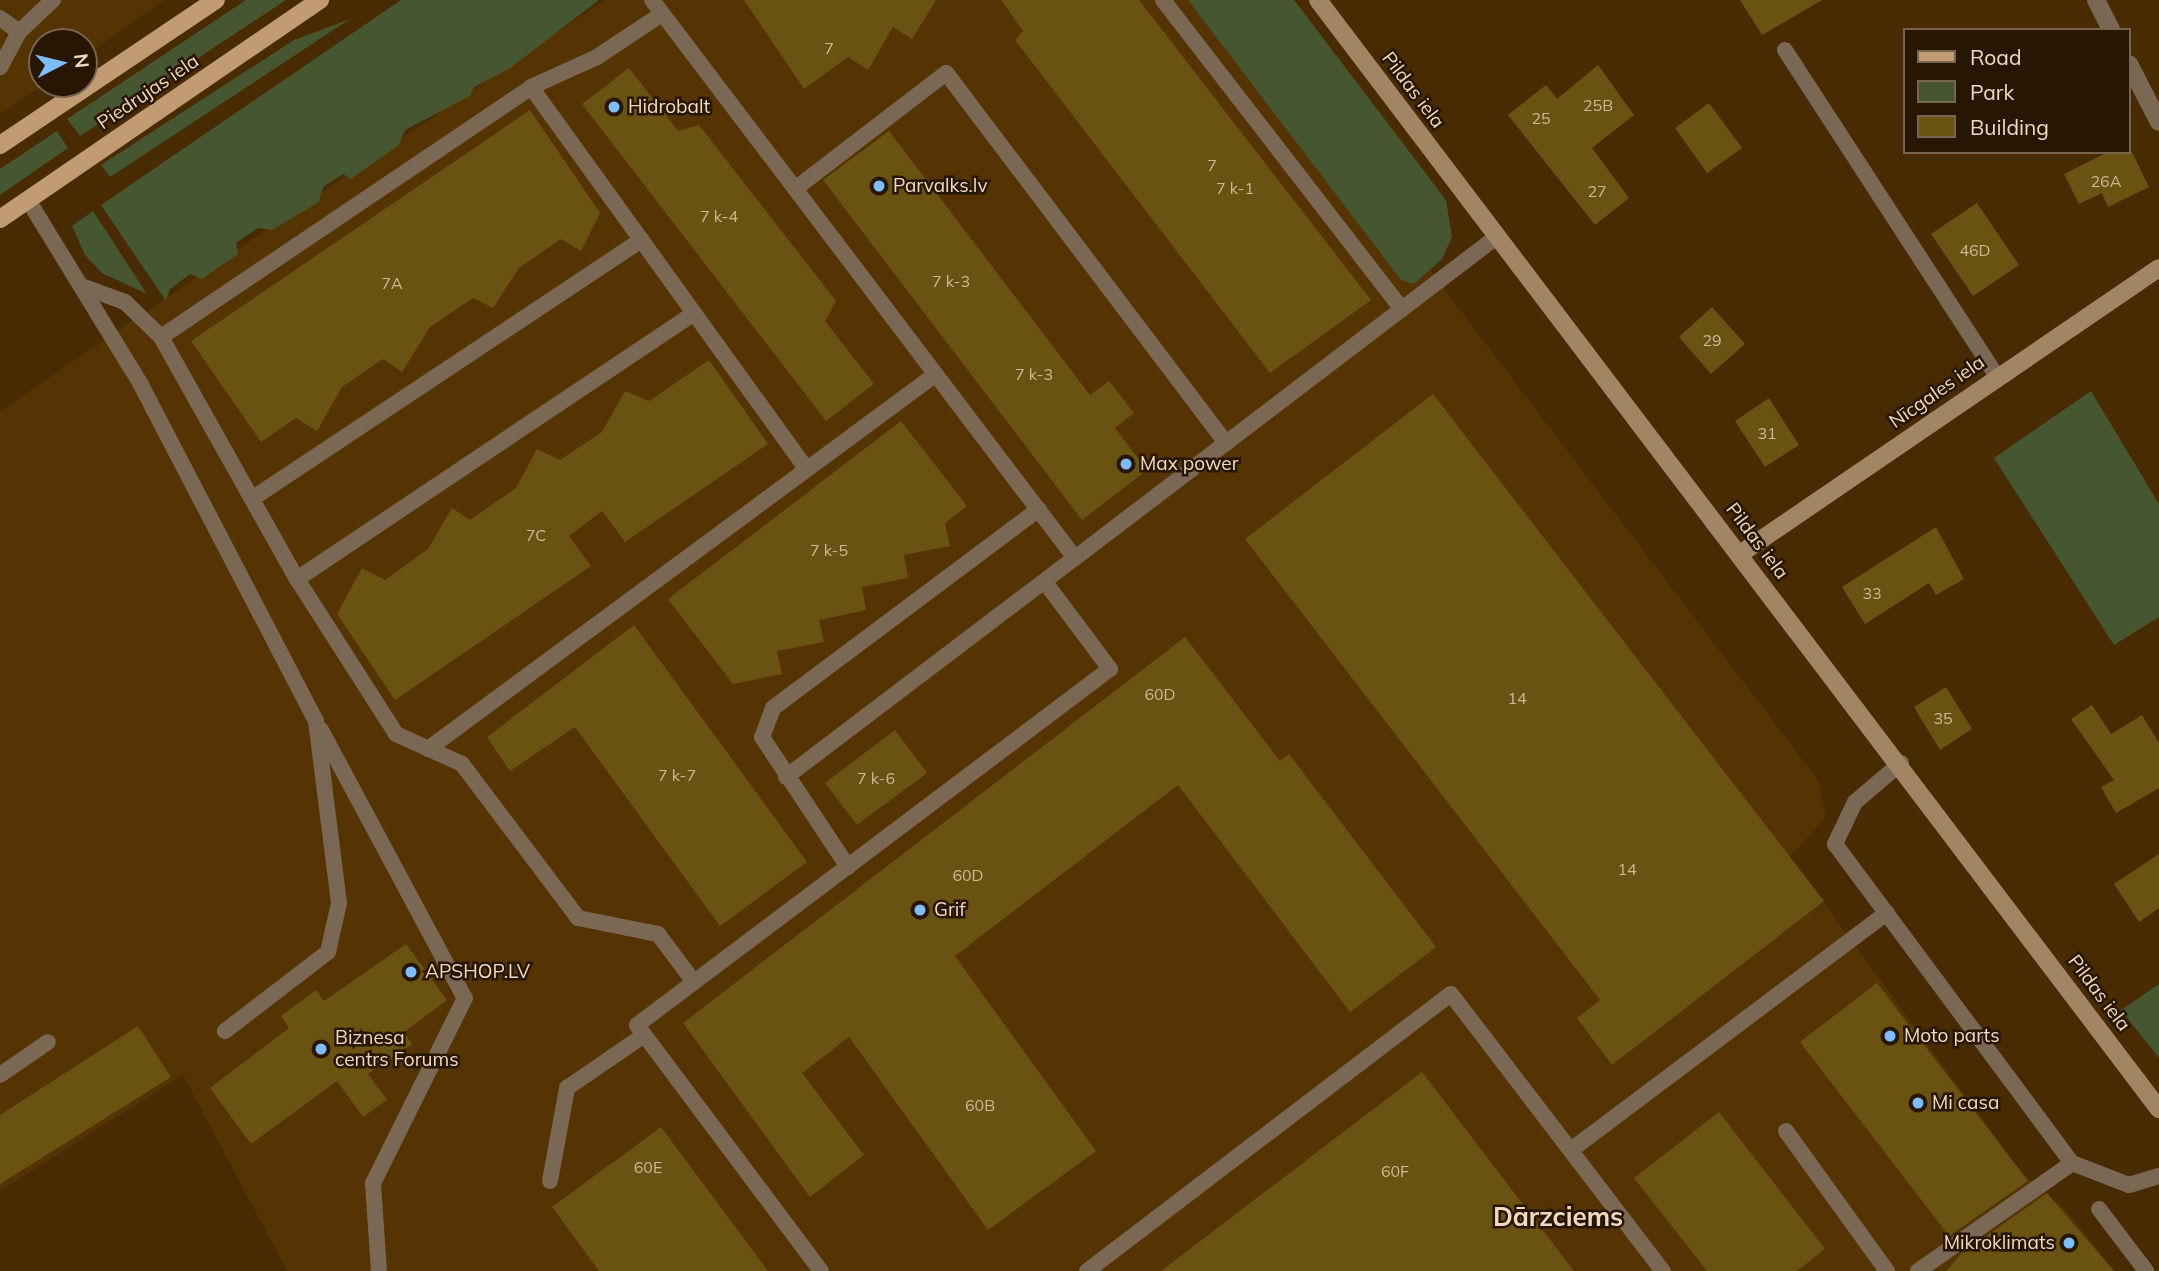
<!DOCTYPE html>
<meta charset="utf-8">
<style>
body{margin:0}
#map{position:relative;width:2159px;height:1271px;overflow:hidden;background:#492b03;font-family:Mulish,sans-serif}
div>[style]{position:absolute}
.built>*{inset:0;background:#553303}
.green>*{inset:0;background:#455630}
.building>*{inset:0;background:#6a5312}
.lane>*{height:16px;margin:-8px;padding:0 8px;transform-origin:8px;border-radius:8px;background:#7a6854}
.street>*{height:18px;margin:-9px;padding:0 9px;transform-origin:9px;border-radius:9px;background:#7a6854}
.secondary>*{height:18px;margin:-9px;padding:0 9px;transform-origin:9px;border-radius:9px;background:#a28565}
.primary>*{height:18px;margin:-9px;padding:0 9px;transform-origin:9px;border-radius:9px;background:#c19b72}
.dots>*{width:19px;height:19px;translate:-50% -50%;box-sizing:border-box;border:4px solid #271603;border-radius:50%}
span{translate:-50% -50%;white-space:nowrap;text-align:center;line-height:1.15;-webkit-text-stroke:5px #271603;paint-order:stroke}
.number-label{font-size:16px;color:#cfb895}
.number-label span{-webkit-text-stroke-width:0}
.street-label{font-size:19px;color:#f1d9c1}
.poi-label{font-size:19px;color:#f1d9c1}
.left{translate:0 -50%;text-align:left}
.right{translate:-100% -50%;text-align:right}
.district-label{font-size:26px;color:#f1d9c1;font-weight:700}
.legend{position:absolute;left:1903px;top:28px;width:228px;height:126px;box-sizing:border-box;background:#271603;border:2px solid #78644f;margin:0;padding:9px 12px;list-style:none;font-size:21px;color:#f1d9c1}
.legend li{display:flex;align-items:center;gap:14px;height:35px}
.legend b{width:35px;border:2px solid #78644f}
.north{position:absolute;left:28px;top:28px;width:70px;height:70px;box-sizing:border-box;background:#271603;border:2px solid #78644f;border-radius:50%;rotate:83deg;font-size:19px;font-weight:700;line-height:28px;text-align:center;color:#f1d9c1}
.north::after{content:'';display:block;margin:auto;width:24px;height:32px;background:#7ebdf9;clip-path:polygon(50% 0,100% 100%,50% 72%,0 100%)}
</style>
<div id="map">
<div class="built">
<div style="clip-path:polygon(0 0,164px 0,84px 57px,84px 42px,42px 42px,45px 84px,0 114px)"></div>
<div style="clip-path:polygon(605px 0,1224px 0,1818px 780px,1826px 817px,1790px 857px,2023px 1174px,2068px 1212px,2114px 1271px,287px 1271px,183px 1075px,0 1191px,0 411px)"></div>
</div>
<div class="green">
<div style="clip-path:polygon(246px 0,286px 0,80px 136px,67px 119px)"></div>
<div style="clip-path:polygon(401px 0,599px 0,509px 69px,474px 87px,470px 96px,405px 130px,399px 145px,351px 179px,343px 174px,323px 187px,319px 202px,272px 230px,258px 228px,236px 243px,238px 254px,202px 279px,190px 274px,170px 289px,166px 301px,101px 205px)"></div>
<div style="clip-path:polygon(1188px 0,1294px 0,1446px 200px,1452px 237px,1442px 259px,1414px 284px,1401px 280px)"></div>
<div style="clip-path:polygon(350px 19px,110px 177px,101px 165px,294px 40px)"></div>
<div style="clip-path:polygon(57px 131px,68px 148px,0 195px,0 169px)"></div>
<div style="clip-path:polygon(93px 211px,147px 294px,102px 273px,85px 255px,72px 226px)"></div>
<div style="clip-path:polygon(2091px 391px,2159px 504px,2159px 617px,2114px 645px,1994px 458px)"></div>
<div style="clip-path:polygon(2159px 984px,2159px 1058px,2121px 1010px)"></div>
</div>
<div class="building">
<div style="clip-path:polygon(744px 0,936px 0,912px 39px,893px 27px,868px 70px,848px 57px,804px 89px)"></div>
<div style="clip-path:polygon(1001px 0,1139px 0,1371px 300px,1270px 373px,1015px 40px,1023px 31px)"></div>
<div style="clip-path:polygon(1740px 0,1822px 0,1762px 35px)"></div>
<div style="clip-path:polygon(1598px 65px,1634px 115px,1592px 148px,1629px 198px,1595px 225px,1508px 115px,1546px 85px,1557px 99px)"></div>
<div style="clip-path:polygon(629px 68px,678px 131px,699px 125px,836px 301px,825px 321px,874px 384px,826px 421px,582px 104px)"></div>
<div style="clip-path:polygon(1709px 103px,1742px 148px,1707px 173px,1675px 128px)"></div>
<div style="clip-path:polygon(530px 110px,600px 213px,581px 251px,561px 239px,519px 268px,493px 308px,473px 298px,430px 327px,402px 372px,383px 359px,342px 387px,317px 431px,296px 418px,261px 442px,191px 341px)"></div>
<div style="clip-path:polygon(889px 131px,1090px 395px,1109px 381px,1134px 413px,1115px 428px,1147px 470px,1082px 520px,823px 180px)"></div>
<div style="clip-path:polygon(2108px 152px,2132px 152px,2149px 187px,2108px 207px,2102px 193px,2079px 204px,2064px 174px)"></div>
<div style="clip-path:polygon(1977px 203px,2019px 265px,1973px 296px,1931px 234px)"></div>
<div style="clip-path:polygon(1712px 307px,1745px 344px,1711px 374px,1679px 337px)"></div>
<div style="clip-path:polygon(709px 360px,768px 444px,625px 542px,602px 511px,569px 536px,591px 566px,395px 700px,337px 614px,362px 568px,385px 580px,428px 549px,452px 508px,470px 520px,516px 488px,537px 449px,560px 460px,602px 432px,625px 391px,649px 401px)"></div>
<div style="clip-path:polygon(1433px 394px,1824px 901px,1612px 1065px,1577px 1018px,1600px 1000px,1245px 539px)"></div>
<div style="clip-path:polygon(1769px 398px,1799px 445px,1765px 467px,1735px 421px)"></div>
<div style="clip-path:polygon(901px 421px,967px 506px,945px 523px,950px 546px,904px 555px,908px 578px,862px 587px,866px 610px,819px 620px,824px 642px,777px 651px,782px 674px,733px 684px,668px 599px)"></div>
<div style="clip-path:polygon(1936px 527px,1964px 579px,1936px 595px,1929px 583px,1865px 624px,1842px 587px)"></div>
<div style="clip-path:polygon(634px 625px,807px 862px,720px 926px,575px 727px,510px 771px,487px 737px)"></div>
<div style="clip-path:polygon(1185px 637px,1280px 761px,1289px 754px,1436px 947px,1350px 1012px,1178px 785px,955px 956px,1096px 1151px,988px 1230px,849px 1037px,802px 1073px,864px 1155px,810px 1197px,683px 1023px)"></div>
<div style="clip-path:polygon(1946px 687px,1972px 729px,1940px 750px,1914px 707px)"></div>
<div style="clip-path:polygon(2092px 705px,2111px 734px,2142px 715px,2159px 743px,2159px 788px,2116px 813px,2101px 787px,2114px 780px,2071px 719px)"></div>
<div style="clip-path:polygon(895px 730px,927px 773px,857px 825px,825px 783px)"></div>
<div style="clip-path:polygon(2159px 854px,2159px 908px,2139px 922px,2114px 884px)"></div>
<div style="clip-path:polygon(406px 944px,447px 1000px,404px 1032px,412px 1044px,368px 1074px,387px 1100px,363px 1117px,337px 1081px,251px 1144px,210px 1088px,289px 1028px,281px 1016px,316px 990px,324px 1001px)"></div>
<div style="clip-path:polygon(1877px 983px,2028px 1181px,1949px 1236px,1800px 1042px)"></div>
<div style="clip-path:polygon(138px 1026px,171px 1077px,0 1184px,0 1115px)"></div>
<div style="clip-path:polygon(1422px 1072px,1574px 1271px,1161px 1271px)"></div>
<div style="clip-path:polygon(1719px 1112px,1825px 1249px,1797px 1271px,1707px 1271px,1634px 1178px)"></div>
<div style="clip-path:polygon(661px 1127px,768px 1271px,599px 1271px,552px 1207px)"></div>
<div style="clip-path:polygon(2047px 1193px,2114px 1271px,1946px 1271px,1962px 1253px)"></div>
</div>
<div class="lane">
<div style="left:652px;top:0;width:700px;rotate:52.84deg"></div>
<div style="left:1075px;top:558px;width:190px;rotate:-37.3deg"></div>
<div style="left:1226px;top:443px;width:464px;rotate:-127.1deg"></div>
<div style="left:946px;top:73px;width:189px;rotate:142.5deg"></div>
<div style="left:1163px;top:0;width:391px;rotate:52.3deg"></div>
<div style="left:0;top:18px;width:24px;rotate:36deg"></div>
<div style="left:19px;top:32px;width:40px;rotate:118deg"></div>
<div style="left:19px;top:32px;width:47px;rotate:-43.3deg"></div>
<div style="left:1785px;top:50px;width:389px;rotate:57deg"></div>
<div style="left:531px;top:87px;width:471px;rotate:54.2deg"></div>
<div style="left:28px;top:200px;width:215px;rotate:58.5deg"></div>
<div style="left:140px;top:383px;width:381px;rotate:62.5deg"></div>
<div style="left:316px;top:721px;width:183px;rotate:82.8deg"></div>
<div style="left:339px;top:903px;width:50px;rotate:102.7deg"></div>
<div style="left:328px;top:952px;width:130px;rotate:142.5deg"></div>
<div style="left:84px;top:287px;width:44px;rotate:20.1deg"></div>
<div style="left:125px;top:302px;width:50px;rotate:44.2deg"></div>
<div style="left:161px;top:337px;width:278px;rotate:60.7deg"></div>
<div style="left:297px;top:579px;width:184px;rotate:57.4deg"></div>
<div style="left:396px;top:734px;width:72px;rotate:24.4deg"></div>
<div style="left:462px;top:764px;width:193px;rotate:53deg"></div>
<div style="left:578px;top:918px;width:82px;rotate:11.3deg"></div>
<div style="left:658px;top:934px;width:60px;rotate:53.1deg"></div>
<div style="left:161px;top:337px;width:447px;rotate:-34deg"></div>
<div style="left:531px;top:87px;width:72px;rotate:-24.4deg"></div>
<div style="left:597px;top:57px;width:78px;rotate:-33.5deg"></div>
<div style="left:1226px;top:443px;width:342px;rotate:-37.3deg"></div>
<div style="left:256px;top:496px;width:463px;rotate:-33.6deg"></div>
<div style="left:297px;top:579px;width:478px;rotate:-33.8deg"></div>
<div style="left:321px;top:730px;width:304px;rotate:61.8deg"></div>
<div style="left:465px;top:998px;width:207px;rotate:116.4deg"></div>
<div style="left:373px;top:1183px;width:88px;rotate:86.1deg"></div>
<div style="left:428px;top:749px;width:631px;rotate:-36.43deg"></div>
<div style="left:1901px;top:763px;width:60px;rotate:139.7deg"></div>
<div style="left:1855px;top:802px;width:47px;rotate:115.5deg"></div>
<div style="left:1835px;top:844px;width:397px;rotate:53.4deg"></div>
<div style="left:2072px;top:1163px;width:61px;rotate:21.1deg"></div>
<div style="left:2129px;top:1185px;width:31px;rotate:-17deg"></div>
<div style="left:786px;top:777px;width:363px;rotate:-37.2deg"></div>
<div style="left:848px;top:867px;width:156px;rotate:-123.5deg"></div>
<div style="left:762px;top:737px;width:31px;rotate:-69deg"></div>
<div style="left:773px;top:708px;width:332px;rotate:-36.8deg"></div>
<div style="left:0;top:1075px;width:58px;rotate:-34.5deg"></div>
<div style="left:1786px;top:1131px;width:173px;rotate:54.2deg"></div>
<div style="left:1571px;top:1150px;width:395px;rotate:-36.9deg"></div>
<div style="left:550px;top:1181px;width:95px;rotate:-79.6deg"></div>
<div style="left:567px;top:1088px;width:93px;rotate:-34.5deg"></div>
<div style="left:2099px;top:1209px;width:78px;rotate:52.8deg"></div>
<div style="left:821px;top:1271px;width:307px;rotate:-126.8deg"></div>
<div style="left:637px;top:1025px;width:592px;rotate:-36.97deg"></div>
<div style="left:1110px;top:669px;width:109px;rotate:-126.8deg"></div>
<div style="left:1087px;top:1271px;width:457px;rotate:-37.3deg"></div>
<div style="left:1451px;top:994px;width:349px;rotate:52.6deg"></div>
<div style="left:1918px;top:1271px;width:188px;rotate:-35deg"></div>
</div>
<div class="street">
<div style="left:2096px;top:0;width:34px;rotate:63deg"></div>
<div style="left:2129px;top:64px;width:65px;rotate:62.7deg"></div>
</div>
<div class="secondary">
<div style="left:1318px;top:0;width:1392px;rotate:52.83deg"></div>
<div style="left:1740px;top:554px;width:507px;rotate:-34.32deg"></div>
</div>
<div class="primary">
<div style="left:0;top:145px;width:260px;rotate:-33.9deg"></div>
<div style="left:0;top:219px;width:388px;rotate:-34.4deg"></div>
</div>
<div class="dots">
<div style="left:614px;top:107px;background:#7ebdf9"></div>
<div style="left:879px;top:186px;background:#7ebdf9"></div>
<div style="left:1126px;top:464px;background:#7ebdf9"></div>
<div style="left:920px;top:910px;background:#7ebdf9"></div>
<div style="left:411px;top:972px;background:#7ebdf9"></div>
<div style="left:1890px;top:1036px;background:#7ebdf9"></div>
<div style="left:321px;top:1049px;background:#7ebdf9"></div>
<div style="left:1918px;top:1103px;background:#7ebdf9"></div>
<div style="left:2069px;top:1243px;background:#7ebdf9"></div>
</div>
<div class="number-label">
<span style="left:829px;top:48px">7</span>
<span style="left:1598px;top:105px">25B</span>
<span style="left:1541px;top:118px">25</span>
<span style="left:1212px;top:165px">7</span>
<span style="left:2106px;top:181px">26A</span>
<span style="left:1235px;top:188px">7 k-1</span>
<span style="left:1597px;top:191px">27</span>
<span style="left:719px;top:216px">7 k-4</span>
<span style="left:1975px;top:250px">46D</span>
<span style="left:951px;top:281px">7 k-3</span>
<span style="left:392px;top:283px">7A</span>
<span style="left:1712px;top:340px">29</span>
<span style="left:1034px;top:374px">7 k-3</span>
<span style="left:1767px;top:433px">31</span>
<span style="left:536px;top:535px">7C</span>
<span style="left:829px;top:550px">7 k-5</span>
<span style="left:1872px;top:593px">33</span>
<span style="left:1160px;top:694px">60D</span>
<span style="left:1517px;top:698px">14</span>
<span style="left:1943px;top:718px">35</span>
<span style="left:677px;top:775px">7 k-7</span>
<span style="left:876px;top:778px">7 k-6</span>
<span style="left:1627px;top:869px">14</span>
<span style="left:968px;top:875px">60D</span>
<span style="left:980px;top:1105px">60B</span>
<span style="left:648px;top:1167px">60E</span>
<span style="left:1395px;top:1171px">60F</span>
</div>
<div class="street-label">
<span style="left:1413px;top:90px;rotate:53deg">Pildas iela</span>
<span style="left:148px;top:92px;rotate:-34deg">Piedrujas iela</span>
<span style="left:1937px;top:392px;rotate:-35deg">Nīcgales iela</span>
<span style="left:1757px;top:541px;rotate:53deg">Pildas iela</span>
<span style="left:2099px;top:993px;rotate:53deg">Pildas iela</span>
</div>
<div class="poi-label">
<span class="left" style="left:628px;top:107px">Hidrobalt</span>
<span class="left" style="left:893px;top:186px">Parvalks.lv</span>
<span class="left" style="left:1140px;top:464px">Max power</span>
<span class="left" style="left:934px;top:910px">Grif</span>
<span class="left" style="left:425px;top:972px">APSHOP.LV</span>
<span class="left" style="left:1904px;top:1036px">Moto parts</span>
<span class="left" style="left:335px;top:1049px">Biznesa<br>centrs Forums</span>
<span class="left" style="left:1932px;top:1103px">Mi casa</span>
<span class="right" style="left:2055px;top:1243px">Mikroklimats</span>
</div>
<div class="district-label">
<span style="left:1558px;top:1217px">Dārzciems</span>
</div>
<ul class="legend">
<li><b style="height:9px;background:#c19b72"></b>Road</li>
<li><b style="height:19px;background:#455630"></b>Park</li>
<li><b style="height:19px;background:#6a5312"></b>Building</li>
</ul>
<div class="north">N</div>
</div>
